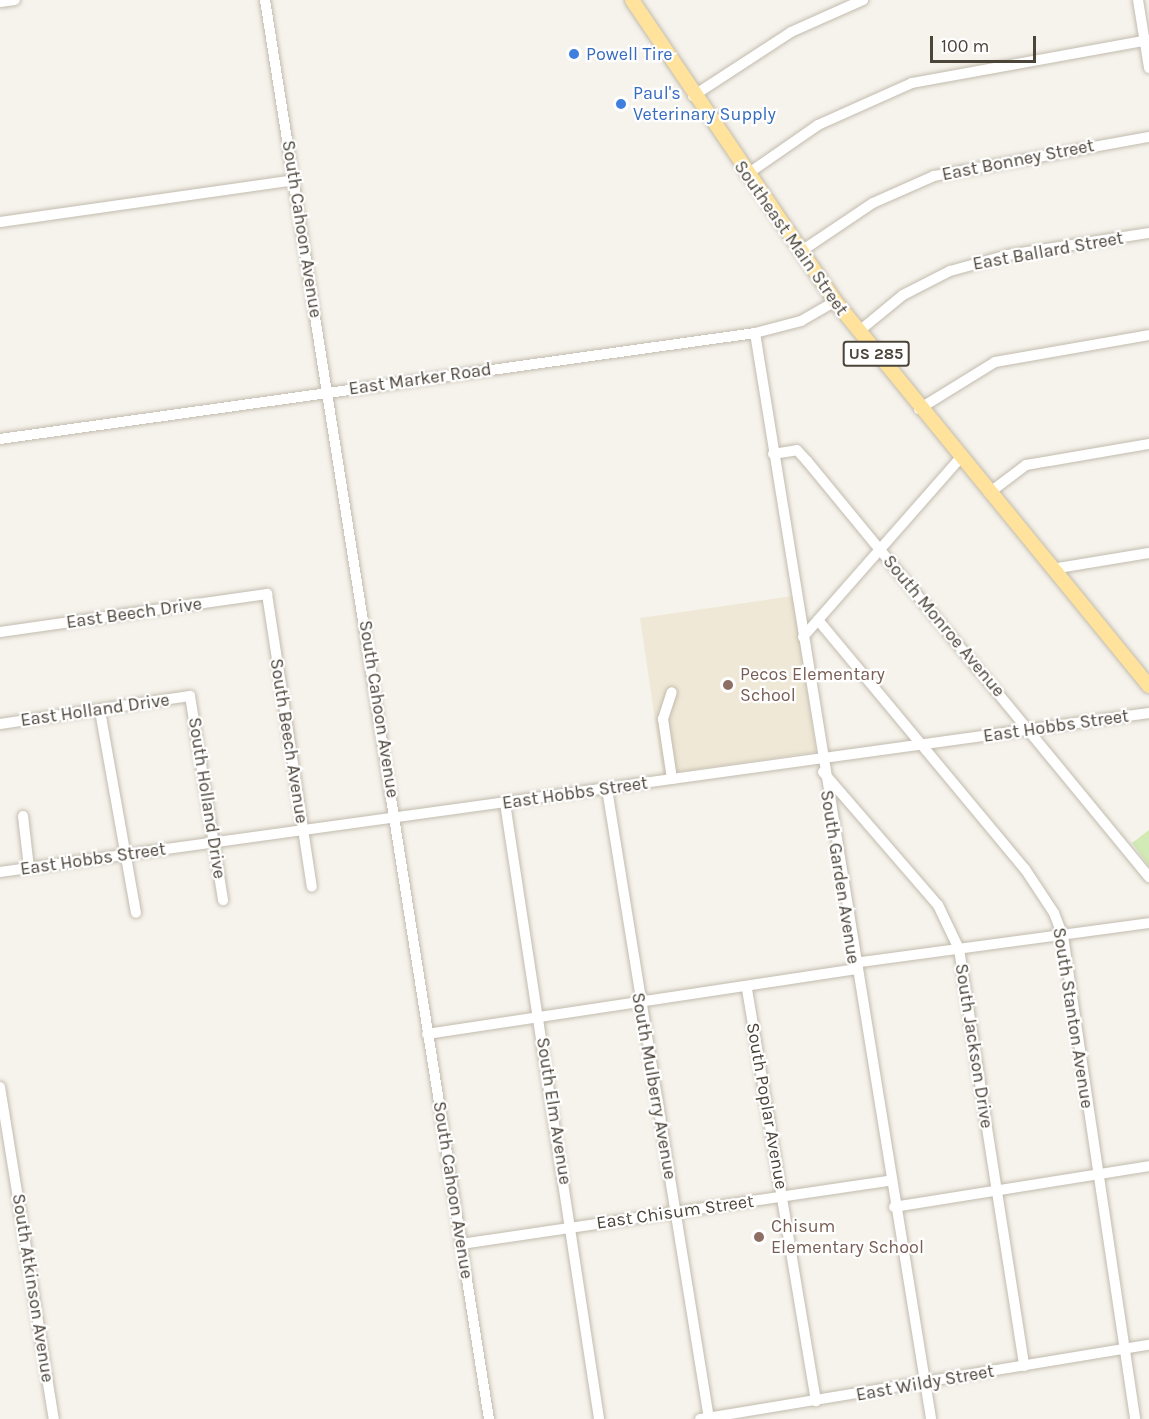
<!DOCTYPE html>
<style>
body{margin:0}
#map{position:relative;width:1149px;height:1419px;overflow:hidden;background:#f6f3ec;font-family:Karla,sans-serif}
div>[style]{position:absolute}
[style*='--x']{left:calc(var(--x)*1px);top:calc(var(--y)*1px);width:calc(var(--w)*1px);rotate:calc(var(--a)*1deg)}
.education>*{inset:0;background:#efe8d6}
.green>*{inset:0;background:#d2eab5}
.roads{filter:drop-shadow(0 0 2px #c2bbae) drop-shadow(0 0 2px #c2bbae)}
.minor>*{height:10px;margin:-5px;padding:0 5px;transform-origin:5px;border-radius:5px;background:#fff}
.major>*{height:14px;margin:-7px;padding:0 7px;transform-origin:7px;border-radius:7px;background:#ffe39c}
.dots>*{width:16px;height:16px;translate:-50% -50%;box-sizing:border-box;border:3px solid #fff;border-radius:50%}
span{translate:-50% -50%;white-space:nowrap;text-align:center;line-height:1.15;-webkit-text-stroke:4.5px #fff;paint-order:stroke}
.shield-label span{padding:2px 4px;background:#fff;border:2px solid;border-radius:4px;-webkit-text-stroke-width:0}
.shield-label{font-size:16px;color:#4b4439;font-weight:700}
.shop-label{font-size:18px;color:#366cbe}
.left{translate:0 -50%;text-align:left}
.street-label{font-size:18px;color:#4b4439}
.education-label{font-size:18px;color:#785e54}
.scale{position:absolute;left:930px;top:36px;width:106px;height:27px;box-sizing:border-box;border:3px solid #4b4439;border-top:0;padding-left:8px;font-size:18px;line-height:21px;white-space:nowrap;color:#4b4439;-webkit-text-stroke:4px #fff;paint-order:stroke}
</style>
<div id="map">
<div class="education">
<i style="clip-path:polygon(793px 596px,816px 752px,663px 774px,640px 618px)"></i>
</div>
<div class="green">
<i style="clip-path:polygon(1149px 830px,1149px 866px,1132px 843px)"></i>
</div>
<div class="roads">
<div class="minor">
<i style="--x:265;--y:0;--w:1437;--a:81.03"></i>
<i style="--x:1138;--y:0;--w:69;--a:80.8"></i>
<i style="--x:0;--y:2;--w:15;--a:-8"></i>
<i style="--x:693;--y:96;--w:117;--a:-33.1"></i>
<i style="--x:791;--y:32;--w:79;--a:-24"></i>
<i style="--x:746;--y:175;--w:88;--a:-34.8"></i>
<i style="--x:818;--y:125;--w:103;--a:-24.1"></i>
<i style="--x:912;--y:83;--w:241;--a:-10.3"></i>
<i style="--x:0;--y:222;--w:297;--a:-8.1"></i>
<i style="--x:800;--y:252;--w:88;--a:-33.9"></i>
<i style="--x:873;--y:203;--w:67;--a:-23.9"></i>
<i style="--x:934;--y:176;--w:219;--a:-10.3"></i>
<i style="--x:858;--y:332;--w:58;--a:-39.4"></i>
<i style="--x:903;--y:295;--w:53;--a:-27.1"></i>
<i style="--x:950;--y:271;--w:60;--a:-15.4"></i>
<i style="--x:1008;--y:255;--w:143;--a:-8.9"></i>
<i style="--x:755;--y:333;--w:1100;--a:80.79"></i>
<i style="--x:919;--y:409;--w:89;--a:-31.7"></i>
<i style="--x:995;--y:362;--w:156;--a:-9.9"></i>
<i style="--x:0;--y:439;--w:762;--a:-7.99"></i>
<i style="--x:755;--y:333;--w:48;--a:-14.6"></i>
<i style="--x:801;--y:321;--w:39;--a:-30"></i>
<i style="--x:773;--y:454;--w:24;--a:-9"></i>
<i style="--x:797;--y:450;--w:15;--a:48"></i>
<i style="--x:807;--y:461;--w:539;--a:50.58"></i>
<i style="--x:989;--y:493;--w:46;--a:-37.1"></i>
<i style="--x:1026;--y:465;--w:125;--a:-9.7"></i>
<i style="--x:1052;--y:569;--w:98;--a:-9.4"></i>
<i style="--x:818;--y:620;--w:324;--a:50.3"></i>
<i style="--x:1025;--y:869;--w:53;--a:56.6"></i>
<i style="--x:1054;--y:913;--w:25;--a:69"></i>
<i style="--x:1063;--y:936;--w:488;--a:81.5"></i>
<i style="--x:0;--y:632;--w:270;--a:-8.1"></i>
<i style="--x:267;--y:594;--w:296;--a:81.3"></i>
<i style="--x:803;--y:637;--w:238;--a:-48.7"></i>
<i style="--x:100;--y:711;--w:205;--a:79.9"></i>
<i style="--x:0;--y:724;--w:192;--a:-8.4"></i>
<i style="--x:190;--y:696;--w:207;--a:80.8"></i>
<i style="--x:823;--y:772;--w:176;--a:49.2"></i>
<i style="--x:938;--y:905;--w:49;--a:64.5"></i>
<i style="--x:959;--y:949;--w:422;--a:81.1"></i>
<i style="--x:672;--y:779;--w:61;--a:-98.5"></i>
<i style="--x:663;--y:719;--w:28;--a:-72"></i>
<i style="--x:607;--y:789;--w:638;--a:80.8"></i>
<i style="--x:505;--y:803;--w:623;--a:81.32"></i>
<i style="--x:23;--y:816;--w:52;--a:83.4"></i>
<i style="--x:0;--y:872;--w:1160;--a:-7.88"></i>
<i style="--x:854;--y:963;--w:298;--a:-7.7"></i>
<i style="--x:747;--y:989;--w:418;--a:80.5"></i>
<i style="--x:427;--y:1034;--w:433;--a:-8.6"></i>
<i style="--x:0;--y:1087;--w:336;--a:80.8"></i>
<i style="--x:894;--y:1207;--w:258;--a:-9.1"></i>
<i style="--x:461;--y:1244;--w:433;--a:-8.4"></i>
<i style="--x:700;--y:1419;--w:455;--a:-9.4"></i>
</div>
<div class="major">
<i style="--x:632;--y:0;--w:363;--a:56"></i>
<i style="--x:835;--y:301;--w:497;--a:50.8"></i>
</div>
</div>
<div class="dots">
<i style="left:574px;top:54px;background:#3f7fe0"></i>
<i style="left:621px;top:104px;background:#3f7fe0"></i>
<i style="left:728px;top:685px;background:#8d6e63"></i>
<i style="left:759px;top:1237px;background:#8d6e63"></i>
</div>
<div class="shield-label">
<span style="left:876px;top:354px">US 285</span>
</div>
<div class="shop-label">
<span class="left" style="left:586px;top:54px">Powell Tire</span>
<span class="left" style="left:633px;top:104px">Paul's<br>Veterinary Supply</span>
</div>
<div class="street-label">
<span style="left:1018px;top:160px;rotate:-11deg">East Bonney Street</span>
<span style="left:302px;top:229px;rotate:81deg">South Cahoon Avenue</span>
<span style="left:791px;top:238px;rotate:55deg">Southeast Main Street</span>
<span style="left:1048px;top:251px;rotate:-10deg">East Ballard Street</span>
<span style="left:420px;top:379px;rotate:-8deg">East Marker Road</span>
<span style="left:134px;top:613px;rotate:-8deg">East Beech Drive</span>
<span style="left:944px;top:626px;rotate:50deg">South Monroe Avenue</span>
<span style="left:379px;top:709px;rotate:81deg">South Cahoon Avenue</span>
<span style="left:95px;top:710px;rotate:-8deg">East Holland Drive</span>
<span style="left:1056px;top:726px;rotate:-8deg">East Hobbs Street</span>
<span style="left:289px;top:741px;rotate:81deg">South Beech Avenue</span>
<span style="left:575px;top:793px;rotate:-8deg">East Hobbs Street</span>
<span style="left:207px;top:798px;rotate:81deg">South Holland Drive</span>
<span style="left:93px;top:859px;rotate:-8deg">East Hobbs Street</span>
<span style="left:840px;top:877px;rotate:81deg">South Garden Avenue</span>
<span style="left:1073px;top:1018px;rotate:81deg">South Stanton Avenue</span>
<span style="left:974px;top:1046px;rotate:81deg">South Jackson Drive</span>
<span style="left:654px;top:1086px;rotate:80deg">South Mulberry Avenue</span>
<span style="left:767px;top:1106px;rotate:80deg">South Poplar Avenue</span>
<span style="left:554px;top:1111px;rotate:81deg">South Elm Avenue</span>
<span style="left:453px;top:1190px;rotate:81deg">South Cahoon Avenue</span>
<span style="left:675px;top:1212px;rotate:-8deg">East Chisum Street</span>
<span style="left:33px;top:1288px;rotate:81deg">South Atkinson Avenue</span>
<span style="left:925px;top:1383px;rotate:-10deg">East Wildy Street</span>
</div>
<div class="education-label">
<span class="left" style="left:740px;top:685px">Pecos Elementary<br>School</span>
<span class="left" style="left:771px;top:1237px">Chisum<br>Elementary School</span>
</div>
<div class="scale">100 m</div>
</div>
